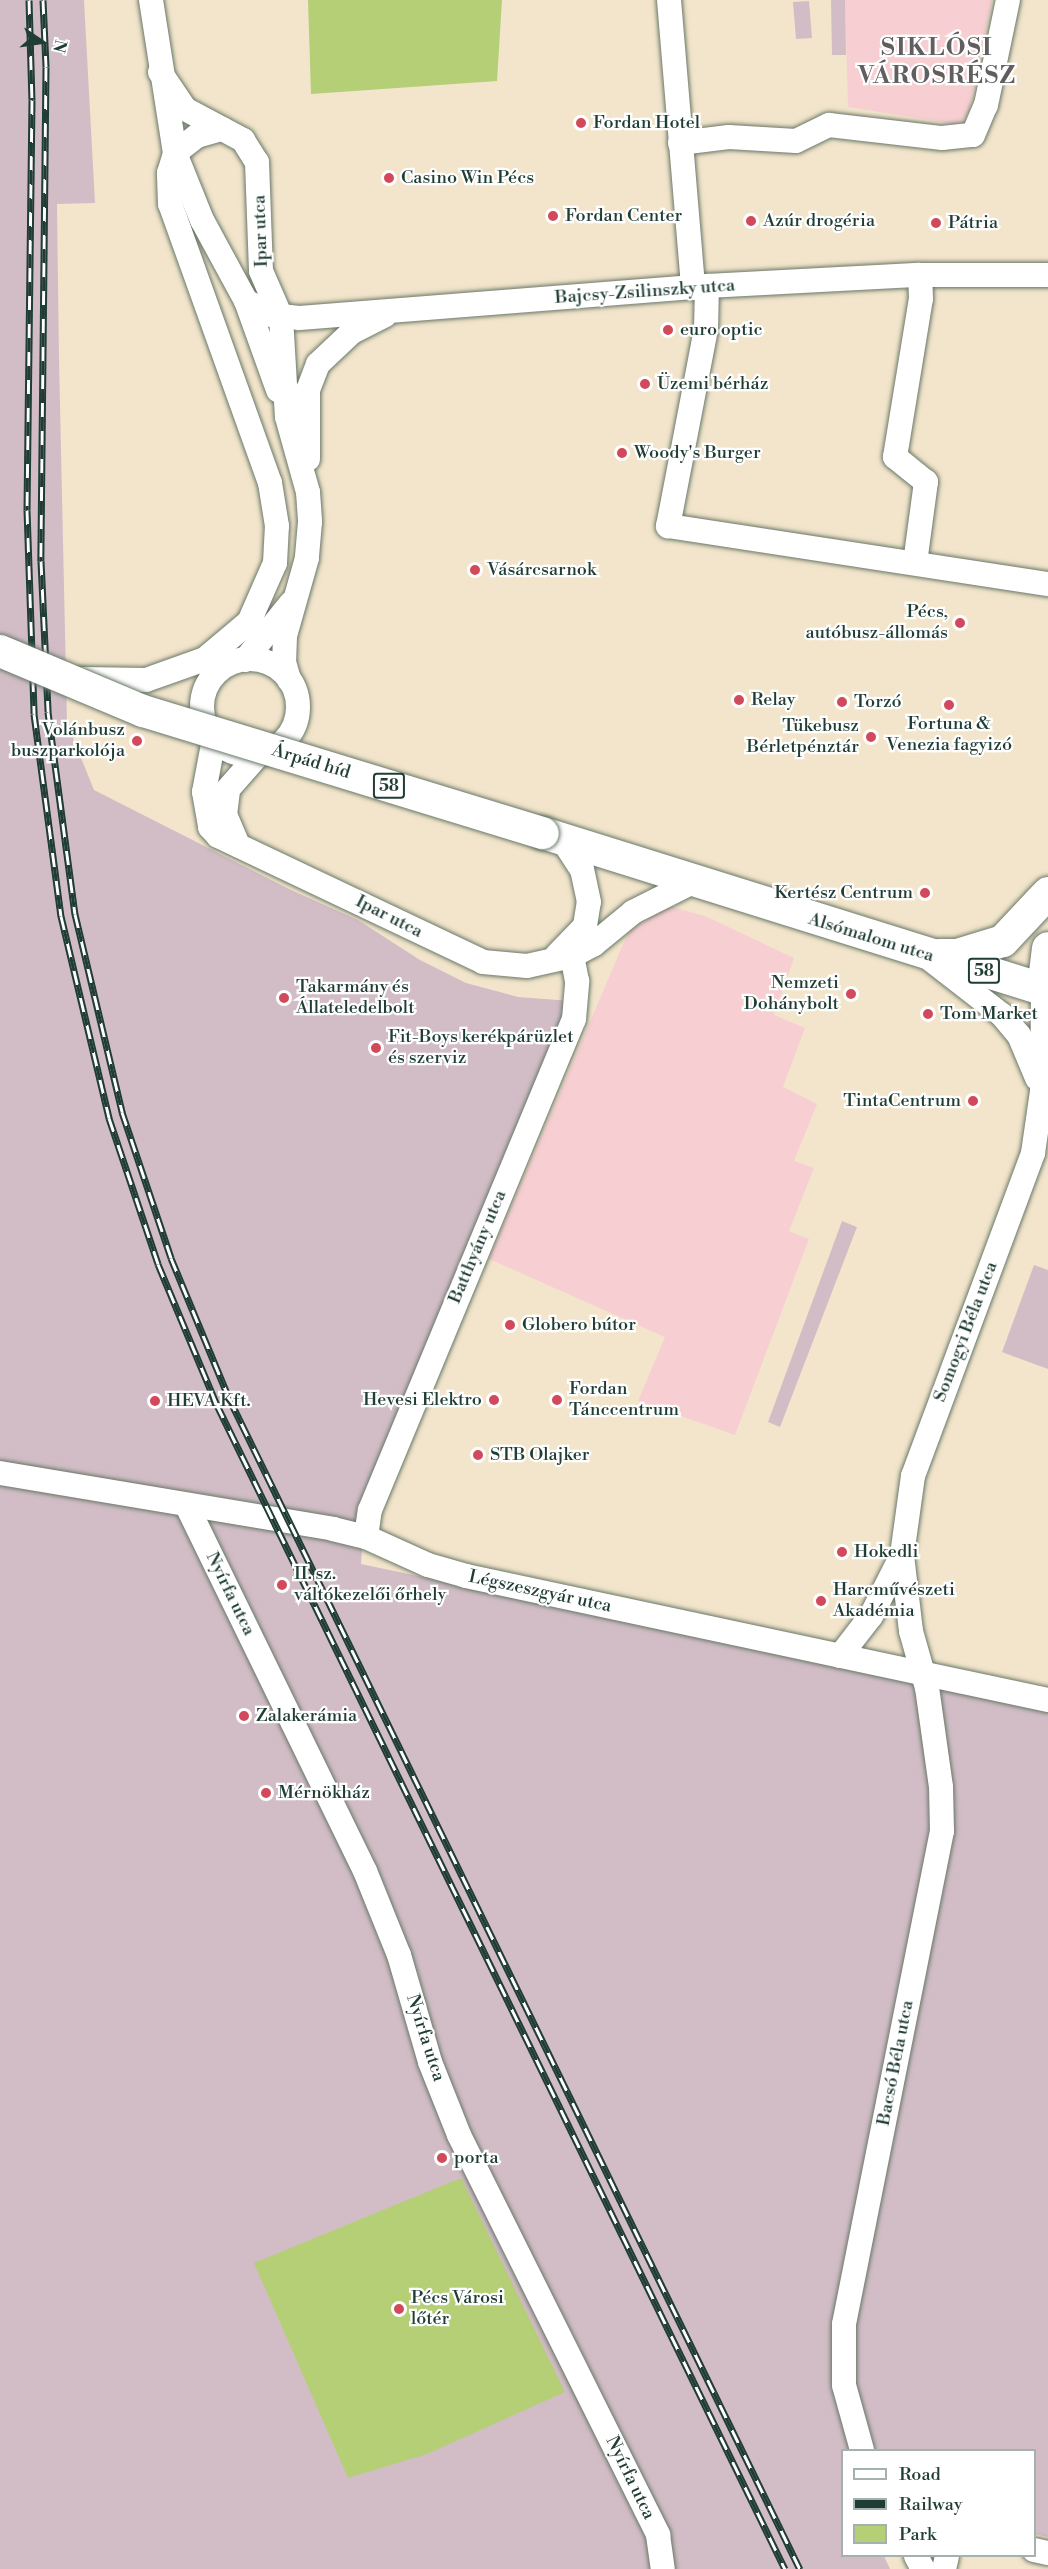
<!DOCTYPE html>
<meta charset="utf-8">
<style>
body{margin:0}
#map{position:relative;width:1048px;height:2569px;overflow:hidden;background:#f2e5cb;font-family:"Libre Bodoni",serif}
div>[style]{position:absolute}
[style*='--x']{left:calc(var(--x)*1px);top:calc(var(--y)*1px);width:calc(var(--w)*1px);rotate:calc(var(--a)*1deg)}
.built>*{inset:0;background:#f7cfd2}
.industrial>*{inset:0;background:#d2bdc6}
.green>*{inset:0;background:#b4cf75}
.roads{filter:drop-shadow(0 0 2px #697869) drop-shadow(0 0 2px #697869)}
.minor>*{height:24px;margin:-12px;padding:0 12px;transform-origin:12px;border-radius:12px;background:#fff}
.minor>.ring{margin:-12px;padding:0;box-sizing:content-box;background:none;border:24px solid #fff;border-radius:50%}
.major>*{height:32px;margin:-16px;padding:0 16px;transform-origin:16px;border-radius:16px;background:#fff}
.rail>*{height:7px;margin-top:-3.5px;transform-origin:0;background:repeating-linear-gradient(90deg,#fff 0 14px,#1f3d34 0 28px);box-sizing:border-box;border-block:2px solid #1f3d34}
.bridges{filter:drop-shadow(0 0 2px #697869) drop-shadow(0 0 2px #697869)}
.major-bridge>*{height:32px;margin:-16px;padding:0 16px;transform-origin:16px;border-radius:16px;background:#fff}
.dots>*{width:16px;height:16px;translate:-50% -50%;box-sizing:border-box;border:3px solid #fff;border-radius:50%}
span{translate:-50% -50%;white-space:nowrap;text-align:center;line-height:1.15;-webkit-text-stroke:4.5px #fff;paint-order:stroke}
.shield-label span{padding:2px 4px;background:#fff;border:2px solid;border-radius:4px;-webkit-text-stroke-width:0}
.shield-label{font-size:16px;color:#1f3d34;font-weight:700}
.poi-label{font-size:18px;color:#1f3d34}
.left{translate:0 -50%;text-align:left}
.right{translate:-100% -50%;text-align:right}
.street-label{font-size:18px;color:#1f3d34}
.district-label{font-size:24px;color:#605e5f;font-weight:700;letter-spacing:1.5px}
.legend{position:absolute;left:841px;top:2449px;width:195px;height:108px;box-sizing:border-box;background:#fff;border:2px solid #a5b1ae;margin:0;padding:8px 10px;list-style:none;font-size:18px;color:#1f3d34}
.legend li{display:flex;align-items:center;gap:12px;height:30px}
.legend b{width:30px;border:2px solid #a5b1ae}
.north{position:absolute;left:12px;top:12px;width:60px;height:60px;-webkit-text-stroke:4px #fff;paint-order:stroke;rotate:103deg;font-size:16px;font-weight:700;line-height:24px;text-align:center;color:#1f3d34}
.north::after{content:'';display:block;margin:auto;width:21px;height:27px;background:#1f3d34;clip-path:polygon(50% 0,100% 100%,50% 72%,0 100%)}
</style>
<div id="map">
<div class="built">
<i style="clip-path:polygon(845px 0,992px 0,969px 111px,962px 121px,954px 124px,848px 107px)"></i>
<i style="clip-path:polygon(669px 906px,705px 916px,794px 958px,774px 1015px,805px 1028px,783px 1087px,817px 1104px,794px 1161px,814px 1168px,789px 1231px,809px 1239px,735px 1435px,638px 1401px,665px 1337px,489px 1259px,624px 942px,631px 930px)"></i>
</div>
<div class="industrial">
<i style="clip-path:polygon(0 0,84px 0,95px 203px,57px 204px,59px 359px,67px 723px,94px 790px,291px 890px,358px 920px,420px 960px,466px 983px,518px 997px,571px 1001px,365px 1508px,361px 1564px,1048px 1709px,1048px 2537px,1035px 2534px,1034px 2450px,842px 2450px,842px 2556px,884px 2556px,890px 2569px,0 2569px)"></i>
<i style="clip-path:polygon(831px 0,845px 0,846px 55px,832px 55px)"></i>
<i style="clip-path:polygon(809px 1px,812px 38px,796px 39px,793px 2px)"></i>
<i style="clip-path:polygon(842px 1221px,857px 1227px,780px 1427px,768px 1422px)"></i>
<i style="clip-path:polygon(1034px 1265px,1048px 1270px,1048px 1369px,1002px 1352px)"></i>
</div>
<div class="green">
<i style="clip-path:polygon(308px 0,502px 0,497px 81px,311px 94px)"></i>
<i style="clip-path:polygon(461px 2178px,565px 2392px,427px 2454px,348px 2478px,254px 2263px)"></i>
</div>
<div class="roads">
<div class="minor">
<i style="--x:151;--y:0;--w:155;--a:81.1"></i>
<i style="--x:175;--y:153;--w:72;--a:68.1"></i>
<i style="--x:202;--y:220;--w:92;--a:61.5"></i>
<i style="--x:246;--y:301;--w:95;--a:70.2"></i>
<i style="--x:669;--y:0;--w:289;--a:85.2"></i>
<i style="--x:160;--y:72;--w:45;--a:56"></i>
<i style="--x:185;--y:109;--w:66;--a:28.1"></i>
<i style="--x:243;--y:140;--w:26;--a:58"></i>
<i style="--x:257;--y:162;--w:109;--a:87.9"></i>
<i style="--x:261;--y:271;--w:50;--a:66.5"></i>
<i style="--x:281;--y:317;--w:100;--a:86.6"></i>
<i style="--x:287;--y:417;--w:78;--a:74.4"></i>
<i style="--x:308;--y:492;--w:30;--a:86"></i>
<i style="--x:310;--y:522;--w:36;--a:95"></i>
<i style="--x:307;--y:558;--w:81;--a:105.8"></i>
<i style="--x:285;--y:636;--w:26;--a:92"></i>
<i style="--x:284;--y:662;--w:19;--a:74"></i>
<i style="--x:680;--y:143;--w:49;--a:-7"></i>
<i style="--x:729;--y:137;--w:67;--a:3.4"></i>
<i style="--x:796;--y:141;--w:37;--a:-26"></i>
<i style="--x:829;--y:125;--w:114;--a:6.6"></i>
<i style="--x:942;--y:138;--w:31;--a:-6"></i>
<i style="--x:973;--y:135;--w:33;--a:-67"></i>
<i style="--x:986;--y:105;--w:107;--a:-78.2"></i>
<i style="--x:707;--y:286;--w:43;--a:91.3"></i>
<i style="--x:706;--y:329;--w:201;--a:100.9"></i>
<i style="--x:668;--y:526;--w:384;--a:8.7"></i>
<i style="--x:246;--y:301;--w:30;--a:28"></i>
<i style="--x:272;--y:315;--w:27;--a:6"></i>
<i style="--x:299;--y:318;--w:409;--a:-4.5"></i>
<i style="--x:707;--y:286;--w:213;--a:-3"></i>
<i style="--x:920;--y:275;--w:128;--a:0"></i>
<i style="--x:308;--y:459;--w:69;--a:-90"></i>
<i style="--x:308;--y:390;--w:28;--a:-69"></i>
<i style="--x:318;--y:364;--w:47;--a:-43.3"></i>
<i style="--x:352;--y:332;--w:37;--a:-27"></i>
<i style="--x:915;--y:563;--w:82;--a:-82.3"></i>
<i style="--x:926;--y:482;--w:40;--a:-141"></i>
<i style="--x:895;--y:457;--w:160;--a:-80.7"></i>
<i style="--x:921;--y:299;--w:24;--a:-92"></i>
<i class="ring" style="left:202px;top:659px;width:72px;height:72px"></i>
<i style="--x:245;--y:660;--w:73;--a:-51.1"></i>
<i style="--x:83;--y:679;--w:63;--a:0.9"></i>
<i style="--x:146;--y:680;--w:63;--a:-19.6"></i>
<i style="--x:205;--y:659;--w:57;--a:-40.1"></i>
<i style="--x:249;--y:622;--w:64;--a:-66.2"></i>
<i style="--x:275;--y:563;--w:37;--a:-87"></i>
<i style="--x:277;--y:526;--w:44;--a:-99.2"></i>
<i style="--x:270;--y:483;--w:296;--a:-109.7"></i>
<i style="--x:170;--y:204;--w:31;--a:-92"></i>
<i style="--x:169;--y:173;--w:21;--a:-73"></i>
<i style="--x:175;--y:153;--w:28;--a:-38"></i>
<i style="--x:197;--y:136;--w:26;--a:-16"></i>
<i style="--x:214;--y:739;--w:54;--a:100.7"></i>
<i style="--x:204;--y:792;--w:36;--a:80"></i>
<i style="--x:210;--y:827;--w:12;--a:48"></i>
<i style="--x:218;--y:836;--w:293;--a:25.4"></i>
<i style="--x:483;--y:962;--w:44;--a:5.2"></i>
<i style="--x:527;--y:966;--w:46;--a:-12.5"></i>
<i style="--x:572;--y:956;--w:24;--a:-28"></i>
<i style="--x:593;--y:945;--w:52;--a:-39.5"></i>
<i style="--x:633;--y:912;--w:69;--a:-26.6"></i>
<i style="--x:238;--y:845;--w:33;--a:-113"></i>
<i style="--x:225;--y:815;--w:26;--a:-83"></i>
<i style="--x:228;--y:789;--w:45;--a:-48.6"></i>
<i style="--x:557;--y:955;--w:40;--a:-46"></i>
<i style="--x:585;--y:926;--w:24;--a:-81"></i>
<i style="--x:589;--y:902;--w:33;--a:-102"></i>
<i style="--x:582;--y:870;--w:37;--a:-123"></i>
<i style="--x:930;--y:959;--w:91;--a:37.9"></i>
<i style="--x:1002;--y:1015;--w:26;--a:50"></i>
<i style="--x:1019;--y:1035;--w:47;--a:67.3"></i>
<i style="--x:0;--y:1473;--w:338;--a:9.5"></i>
<i style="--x:333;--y:1529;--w:34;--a:14"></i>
<i style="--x:366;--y:1537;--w:68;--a:24.3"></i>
<i style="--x:428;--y:1565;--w:40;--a:16"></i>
<i style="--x:466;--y:1576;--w:595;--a:12.03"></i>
<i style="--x:187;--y:1506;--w:406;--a:64"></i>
<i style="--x:365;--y:1871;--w:91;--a:68"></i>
<i style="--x:399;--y:1955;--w:111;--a:73.8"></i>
<i style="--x:430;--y:2062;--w:79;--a:68.3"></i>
<i style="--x:459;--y:2135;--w:447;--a:63.5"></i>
<i style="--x:658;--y:2535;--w:34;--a:82"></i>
<i style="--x:366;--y:1537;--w:27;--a:-82"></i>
<i style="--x:370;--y:1510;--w:532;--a:-67.44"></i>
<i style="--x:574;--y:1019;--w:38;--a:-85"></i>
<i style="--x:577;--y:981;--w:25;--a:-101"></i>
<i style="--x:840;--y:1656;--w:51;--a:-52.2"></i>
<i style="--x:871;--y:1616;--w:68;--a:-63.1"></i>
<i style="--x:862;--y:2450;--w:67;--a:-105.5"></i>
<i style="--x:844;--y:2385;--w:61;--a:-90"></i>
<i style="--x:844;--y:2324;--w:503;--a:-78.76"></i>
<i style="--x:942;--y:1831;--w:44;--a:-91.3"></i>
<i style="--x:941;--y:1787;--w:100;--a:-98"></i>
<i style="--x:927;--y:1688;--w:59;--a:-105.7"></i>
<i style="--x:911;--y:1631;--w:77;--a:-96.8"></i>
<i style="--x:902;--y:1555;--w:80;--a:-82.1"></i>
<i style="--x:913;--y:1476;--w:345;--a:-69.6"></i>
<i style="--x:1033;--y:1153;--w:63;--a:-81.7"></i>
<i style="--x:1042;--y:1091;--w:102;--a:-89.4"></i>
<i style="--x:1034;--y:2550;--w:14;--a:12"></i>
<i style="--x:916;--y:2556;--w:15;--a:62"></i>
<i style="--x:944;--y:2569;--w:13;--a:-77"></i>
</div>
<div class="major">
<i style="--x:543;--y:833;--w:529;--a:17.37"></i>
<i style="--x:940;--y:955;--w:17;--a:0"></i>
<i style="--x:957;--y:955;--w:48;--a:-16.9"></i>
<i style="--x:1003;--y:941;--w:66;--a:-46.8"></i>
<i style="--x:1043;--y:989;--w:41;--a:-83"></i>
</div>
</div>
<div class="rail">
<i style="--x:29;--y:0;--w:100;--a:88.3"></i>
<i style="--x:32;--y:100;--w:410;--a:90.7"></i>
<i style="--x:27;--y:510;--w:204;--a:88"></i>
<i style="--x:34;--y:714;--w:204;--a:82.4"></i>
<i style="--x:61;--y:916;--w:208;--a:76.6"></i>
<i style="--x:109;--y:1118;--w:154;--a:71.4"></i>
<i style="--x:158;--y:1264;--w:153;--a:67.3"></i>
<i style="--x:217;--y:1405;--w:1295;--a:63.99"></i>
<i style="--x:43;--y:0;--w:67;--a:87.4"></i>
<i style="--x:46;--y:67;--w:494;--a:90.6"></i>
<i style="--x:41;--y:561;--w:151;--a:87.3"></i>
<i style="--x:48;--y:712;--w:204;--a:82.4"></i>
<i style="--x:75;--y:914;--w:204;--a:76.6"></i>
<i style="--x:122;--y:1112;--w:154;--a:71.4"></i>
<i style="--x:171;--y:1258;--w:152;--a:67.5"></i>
<i style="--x:229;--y:1398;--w:1303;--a:64.01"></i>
</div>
<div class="bridges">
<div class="major-bridge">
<i style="--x:0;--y:651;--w:155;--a:22.8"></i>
<i style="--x:143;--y:711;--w:418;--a:17"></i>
</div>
</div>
<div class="dots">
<i style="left:581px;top:123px;background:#d1495b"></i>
<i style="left:389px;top:178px;background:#d1495b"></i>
<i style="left:553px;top:216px;background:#d1495b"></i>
<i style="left:751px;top:221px;background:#d1495b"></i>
<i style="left:936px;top:223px;background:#d1495b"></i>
<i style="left:668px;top:330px;background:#d1495b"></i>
<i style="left:645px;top:384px;background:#d1495b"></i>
<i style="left:622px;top:453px;background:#d1495b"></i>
<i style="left:475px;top:570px;background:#d1495b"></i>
<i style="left:960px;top:623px;background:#d1495b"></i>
<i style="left:739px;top:700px;background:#d1495b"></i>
<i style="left:842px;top:702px;background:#d1495b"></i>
<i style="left:949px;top:705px;background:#d1495b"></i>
<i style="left:871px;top:737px;background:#d1495b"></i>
<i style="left:137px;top:741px;background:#d1495b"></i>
<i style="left:925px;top:893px;background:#d1495b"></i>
<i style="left:851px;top:994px;background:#d1495b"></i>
<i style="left:284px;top:998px;background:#d1495b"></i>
<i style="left:928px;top:1014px;background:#d1495b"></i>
<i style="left:376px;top:1048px;background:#d1495b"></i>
<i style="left:973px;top:1101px;background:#d1495b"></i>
<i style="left:510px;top:1325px;background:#d1495b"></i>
<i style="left:494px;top:1400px;background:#d1495b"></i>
<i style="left:557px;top:1400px;background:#d1495b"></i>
<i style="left:155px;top:1401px;background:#d1495b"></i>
<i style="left:478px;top:1455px;background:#d1495b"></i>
<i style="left:842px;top:1552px;background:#d1495b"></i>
<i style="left:282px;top:1585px;background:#d1495b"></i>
<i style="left:821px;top:1601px;background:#d1495b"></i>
<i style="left:244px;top:1716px;background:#d1495b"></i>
<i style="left:266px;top:1793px;background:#d1495b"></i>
<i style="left:442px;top:2158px;background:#d1495b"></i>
<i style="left:399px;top:2309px;background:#d1495b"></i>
</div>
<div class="shield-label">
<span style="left:389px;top:786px">58</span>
<span style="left:984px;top:971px">58</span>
</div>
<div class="poi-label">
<span class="left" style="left:593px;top:123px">Fordan Hotel</span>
<span class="left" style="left:401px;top:178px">Casino Win Pécs</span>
<span class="left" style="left:565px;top:216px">Fordan Center</span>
<span class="left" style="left:763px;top:221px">Azúr drogéria</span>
<span class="left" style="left:948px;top:223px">Pátria</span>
<span class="left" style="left:680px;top:330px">euro optic</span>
<span class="left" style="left:657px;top:384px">Üzemi bérház</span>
<span class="left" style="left:634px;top:453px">Woody's Burger</span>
<span class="left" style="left:487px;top:570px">Vásárcsarnok</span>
<span class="right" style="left:948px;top:623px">Pécs,<br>autóbusz-állomás</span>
<span class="left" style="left:751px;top:700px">Relay</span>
<span class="left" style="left:854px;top:702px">Torzó</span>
<span style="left:949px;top:735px">Fortuna &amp;<br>Venezia fagyizó</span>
<span class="right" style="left:859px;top:737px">Tükebusz<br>Bérletpénztár</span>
<span class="right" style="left:125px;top:741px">Volánbusz<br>buszparkolója</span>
<span class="right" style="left:913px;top:893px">Kertész Centrum</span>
<span class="right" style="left:839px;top:994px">Nemzeti<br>Dohánybolt</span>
<span class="left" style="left:296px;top:998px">Takarmány és<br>Állateledelbolt</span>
<span class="left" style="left:940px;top:1014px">Tom Market</span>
<span class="left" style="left:388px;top:1048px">Fit-Boys kerékpárüzlet<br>és szerviz</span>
<span class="right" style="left:961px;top:1101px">TintaCentrum</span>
<span class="left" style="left:522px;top:1325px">Globero bútor</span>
<span class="left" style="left:569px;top:1400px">Fordan<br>Tánccentrum</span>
<span class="right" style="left:482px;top:1400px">Hevesi Elektro</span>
<span class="left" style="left:167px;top:1401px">HEVA Kft.</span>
<span class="left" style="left:490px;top:1455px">STB Olajker</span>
<span class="left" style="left:854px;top:1552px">Hokedli</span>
<span class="left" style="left:294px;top:1585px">II. sz.<br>váltókezelői őrhely</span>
<span class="left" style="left:833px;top:1601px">Harcművészeti<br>Akadémia</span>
<span class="left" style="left:256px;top:1716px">Zalakerámia</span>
<span class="left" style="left:278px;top:1793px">Mérnökház</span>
<span class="left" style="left:454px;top:2158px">porta</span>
<span class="left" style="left:411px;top:2309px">Pécs Városi<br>lőtér</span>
</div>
<div class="street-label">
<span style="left:261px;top:231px;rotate:-92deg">Ipar utca</span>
<span style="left:645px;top:292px;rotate:-4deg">Bajcsy-Zsilinszky utca</span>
<span style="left:311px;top:762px;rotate:17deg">Árpád híd</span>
<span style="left:389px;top:917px;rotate:27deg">Ipar utca</span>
<span style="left:871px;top:938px;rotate:17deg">Alsómalom utca</span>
<span style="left:478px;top:1247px;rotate:-67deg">Batthyány utca</span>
<span style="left:966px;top:1332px;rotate:-69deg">Somogyi Béla utca</span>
<span style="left:540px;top:1592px;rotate:12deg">Légszeszgyár utca</span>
<span style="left:230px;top:1594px;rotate:64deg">Nyírfa utca</span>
<span style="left:425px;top:2038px;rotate:72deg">Nyírfa utca</span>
<span style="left:896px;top:2063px;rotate:-79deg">Bacsó Béla utca</span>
<span style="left:630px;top:2478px;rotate:64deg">Nyírfa utca</span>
</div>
<div class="district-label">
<span style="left:937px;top:63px">SIKLÓSI<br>VÁROSRÉSZ</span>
</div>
<ul class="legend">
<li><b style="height:8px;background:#fff"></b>Road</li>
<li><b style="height:8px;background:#1f3d34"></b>Railway</li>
<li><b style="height:16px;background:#b4cf75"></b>Park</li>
</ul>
<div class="north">N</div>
</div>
